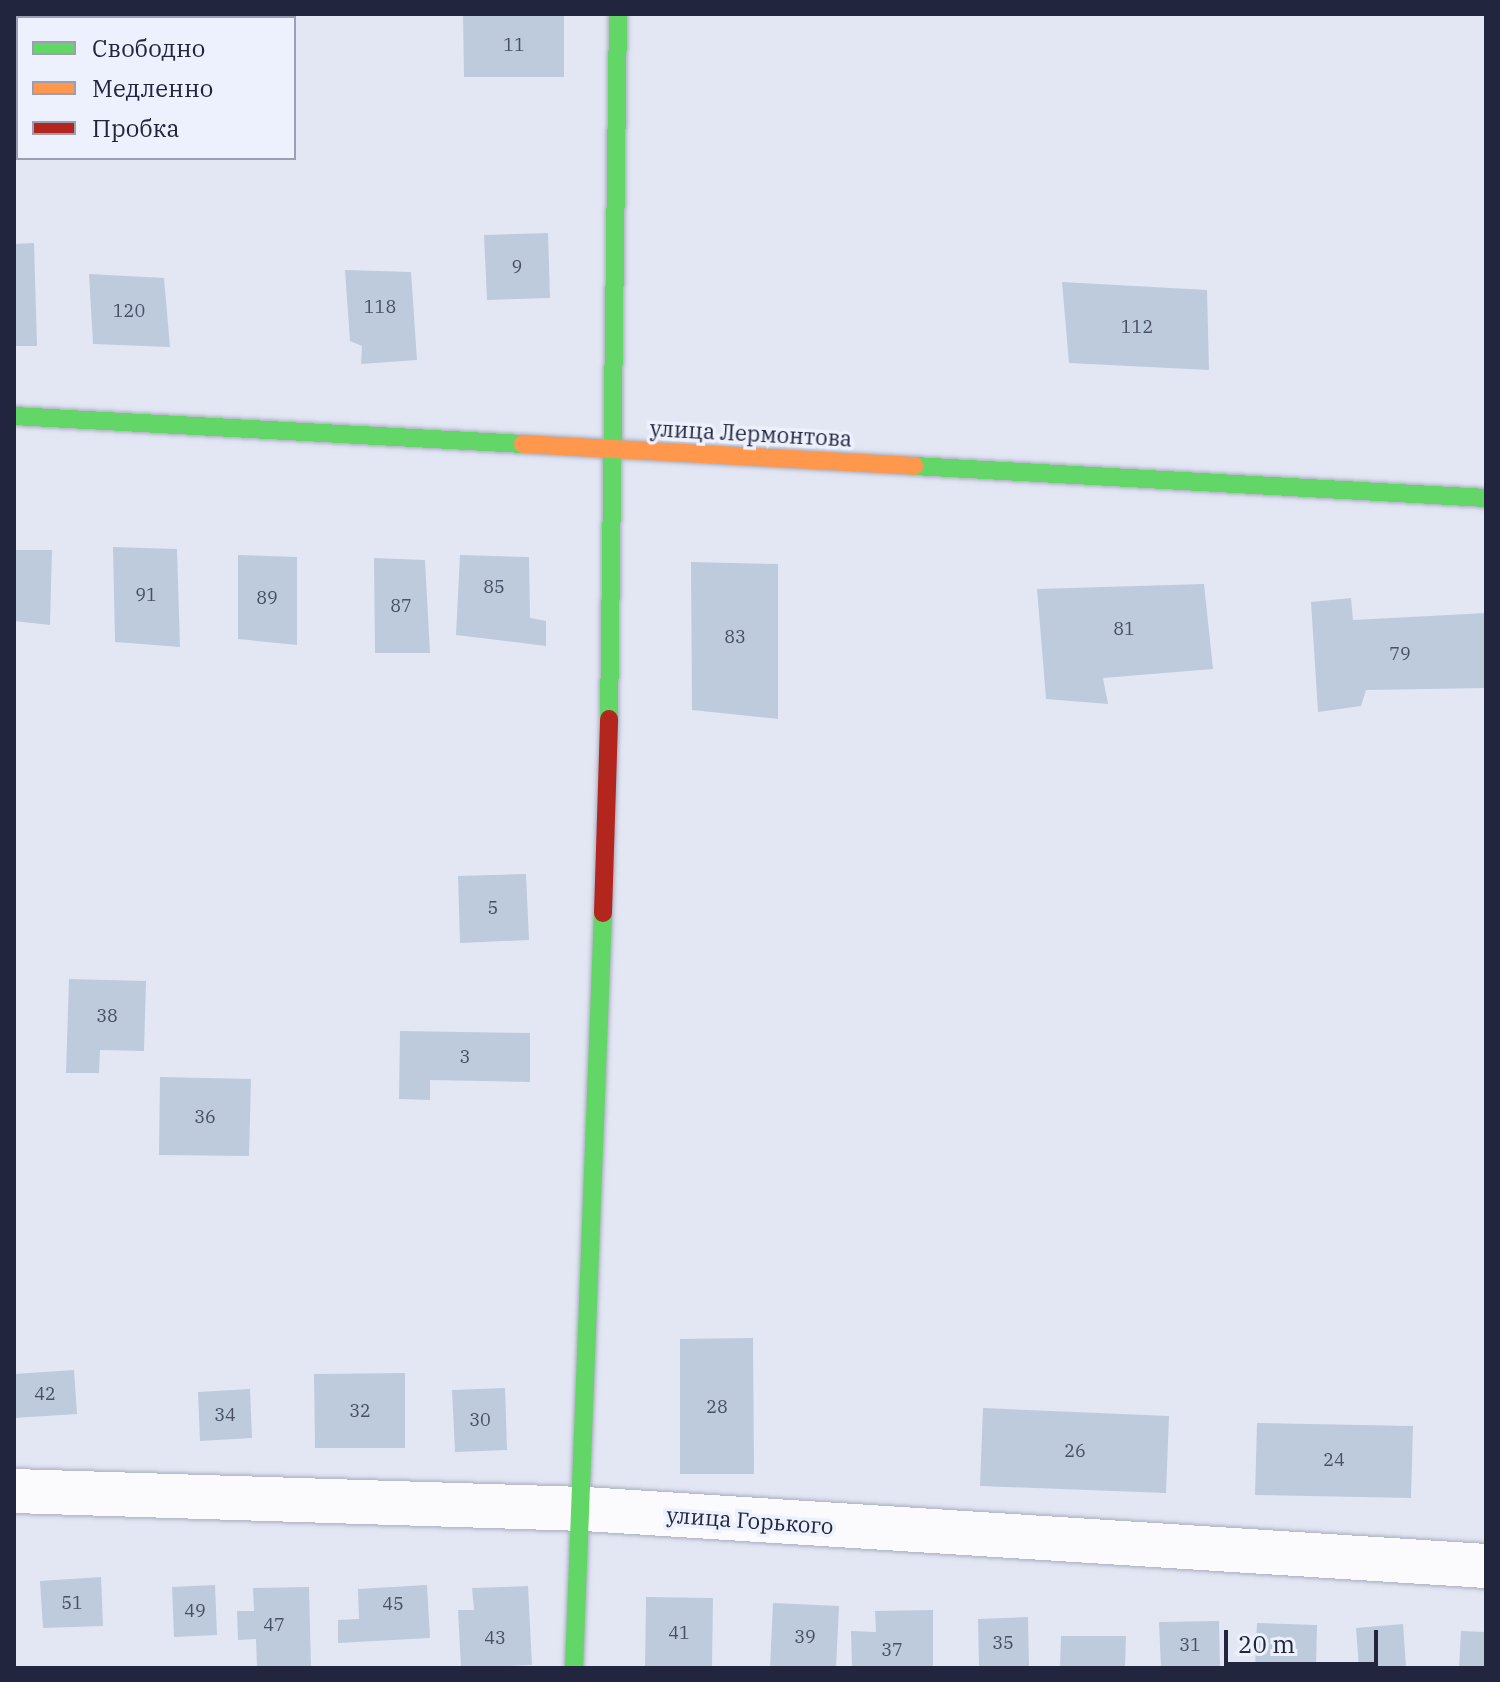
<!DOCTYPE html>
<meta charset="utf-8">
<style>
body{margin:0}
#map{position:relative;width:1500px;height:1682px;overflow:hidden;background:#e3e7f4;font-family:"IBM Plex Serif",serif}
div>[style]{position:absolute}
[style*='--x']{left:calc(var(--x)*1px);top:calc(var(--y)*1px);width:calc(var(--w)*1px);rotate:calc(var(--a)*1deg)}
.building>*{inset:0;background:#becbdd}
.roads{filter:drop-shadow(0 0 2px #a8adbe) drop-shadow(0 0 2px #a8adbe)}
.street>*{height:44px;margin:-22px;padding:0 22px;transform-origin:22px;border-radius:22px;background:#fbfbfd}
.fast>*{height:18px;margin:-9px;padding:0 9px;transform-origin:9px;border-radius:9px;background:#63d668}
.slow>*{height:18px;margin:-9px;padding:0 9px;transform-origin:9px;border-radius:9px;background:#ff974d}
.jam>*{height:18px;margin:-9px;padding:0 9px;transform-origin:9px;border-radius:9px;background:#b3261e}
span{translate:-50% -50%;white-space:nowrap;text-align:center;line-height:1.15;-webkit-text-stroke:7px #edf0fd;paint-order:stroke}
.number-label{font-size:18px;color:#484f66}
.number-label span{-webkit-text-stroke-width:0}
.street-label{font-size:22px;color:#21263e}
.frame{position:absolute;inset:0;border:16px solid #21263e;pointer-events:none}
.legend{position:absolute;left:16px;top:16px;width:280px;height:144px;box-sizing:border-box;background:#edf0fd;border:2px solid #9b9fb1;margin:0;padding:10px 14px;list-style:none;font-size:24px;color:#21263e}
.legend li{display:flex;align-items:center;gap:16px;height:40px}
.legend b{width:40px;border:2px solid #9b9fb1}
.scale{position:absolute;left:1224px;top:1630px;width:154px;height:36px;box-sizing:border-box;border:4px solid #21263e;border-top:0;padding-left:10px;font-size:24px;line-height:28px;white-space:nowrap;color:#21263e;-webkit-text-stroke:6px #edf0fd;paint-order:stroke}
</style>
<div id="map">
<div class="building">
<i style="clip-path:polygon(463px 14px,564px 14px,564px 77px,464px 77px)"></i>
<i style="clip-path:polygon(548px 233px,550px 298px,487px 300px,484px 235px)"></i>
<i style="clip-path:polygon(34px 243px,37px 346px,14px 346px,14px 244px)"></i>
<i style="clip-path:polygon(345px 270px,411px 272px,417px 360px,361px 364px,362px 346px,350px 341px)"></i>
<i style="clip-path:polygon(89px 274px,164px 278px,170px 347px,93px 344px)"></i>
<i style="clip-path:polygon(1062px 282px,1207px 290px,1209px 370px,1069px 363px)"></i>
<i style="clip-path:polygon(113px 547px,177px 549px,180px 647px,115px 642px)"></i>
<i style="clip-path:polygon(14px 550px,52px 550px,50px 625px,14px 621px)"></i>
<i style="clip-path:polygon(238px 555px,297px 557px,297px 645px,238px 639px)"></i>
<i style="clip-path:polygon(460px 555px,529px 557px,530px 618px,546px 621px,546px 646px,456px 635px)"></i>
<i style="clip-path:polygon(374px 558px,425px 560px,430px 653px,375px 653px)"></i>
<i style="clip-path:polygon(691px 562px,778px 564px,778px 719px,692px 710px)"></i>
<i style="clip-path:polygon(1204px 584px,1213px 669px,1103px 678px,1108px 704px,1046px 699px,1037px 589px)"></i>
<i style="clip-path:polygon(1351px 598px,1353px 620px,1486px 613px,1486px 688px,1366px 690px,1361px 706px,1318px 712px,1311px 602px)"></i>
<i style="clip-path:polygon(526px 874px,529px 940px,460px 943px,458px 876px)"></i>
<i style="clip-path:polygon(69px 979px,146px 981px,144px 1051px,100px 1050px,99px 1073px,66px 1073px)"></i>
<i style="clip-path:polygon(400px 1031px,530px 1033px,530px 1082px,430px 1080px,430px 1100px,399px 1099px)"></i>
<i style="clip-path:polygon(160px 1077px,251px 1079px,249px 1156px,159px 1155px)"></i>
<i style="clip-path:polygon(753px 1338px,754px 1474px,680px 1474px,680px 1339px)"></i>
<i style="clip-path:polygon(74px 1370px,77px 1414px,14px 1418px,14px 1374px)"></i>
<i style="clip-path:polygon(405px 1373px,405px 1448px,315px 1448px,314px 1374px)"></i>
<i style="clip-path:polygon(505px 1388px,507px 1450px,455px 1452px,452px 1390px)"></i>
<i style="clip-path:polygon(250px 1389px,252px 1438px,200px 1441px,198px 1392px)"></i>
<i style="clip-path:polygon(983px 1408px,1169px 1416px,1166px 1493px,980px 1486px)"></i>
<i style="clip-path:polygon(1257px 1423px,1413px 1426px,1411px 1498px,1255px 1495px)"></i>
<i style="clip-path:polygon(101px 1577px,103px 1626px,43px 1628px,40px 1581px)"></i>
<i style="clip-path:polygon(215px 1585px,217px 1635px,174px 1637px,172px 1587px)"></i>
<i style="clip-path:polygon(427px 1585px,430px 1638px,338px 1643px,338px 1620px,359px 1619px,358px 1589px)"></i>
<i style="clip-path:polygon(528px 1586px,532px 1665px,461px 1668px,458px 1610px,474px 1610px,472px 1588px)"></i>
<i style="clip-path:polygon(309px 1587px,311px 1667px,257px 1668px,256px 1639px,238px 1640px,237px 1611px,254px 1611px,253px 1588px)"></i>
<i style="clip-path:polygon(646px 1597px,713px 1598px,712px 1668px,645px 1668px)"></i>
<i style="clip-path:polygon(773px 1603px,839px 1606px,836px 1668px,770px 1668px)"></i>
<i style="clip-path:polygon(933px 1610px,933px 1668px,852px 1668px,851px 1631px,876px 1632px,875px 1611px)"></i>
<i style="clip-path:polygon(1028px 1617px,1029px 1668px,979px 1668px,978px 1619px)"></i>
<i style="clip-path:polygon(1219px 1621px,1220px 1668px,1161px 1668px,1159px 1622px)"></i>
<i style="clip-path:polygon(1257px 1623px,1317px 1625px,1316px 1668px,1255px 1668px)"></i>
<i style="clip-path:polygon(1403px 1624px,1406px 1668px,1359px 1668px,1356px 1628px)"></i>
<i style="clip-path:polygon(1461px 1631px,1486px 1632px,1486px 1668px,1459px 1668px)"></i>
<i style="clip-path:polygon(1061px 1636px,1126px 1636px,1125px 1668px,1060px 1668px)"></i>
</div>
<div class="roads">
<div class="street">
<i style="--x:14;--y:1491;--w:571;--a:1.81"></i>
<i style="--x:585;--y:1509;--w:903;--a:3.62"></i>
</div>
<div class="fast">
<i style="--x:14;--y:416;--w:510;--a:3.15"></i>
<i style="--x:914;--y:466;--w:573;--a:3.2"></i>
<i style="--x:609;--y:719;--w:705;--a:-89.27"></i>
<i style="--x:574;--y:1668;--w:756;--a:-87.8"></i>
</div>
<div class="slow">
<i style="--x:523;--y:444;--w:392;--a:3.2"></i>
</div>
<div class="jam">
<i style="--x:603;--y:913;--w:194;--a:-88.2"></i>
</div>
</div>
<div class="number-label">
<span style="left:514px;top:45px">11</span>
<span style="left:517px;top:267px">9</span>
<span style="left:380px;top:307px">118</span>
<span style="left:129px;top:311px">120</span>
<span style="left:1137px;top:327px">112</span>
<span style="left:494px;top:587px">85</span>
<span style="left:146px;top:595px">91</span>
<span style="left:267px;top:598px">89</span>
<span style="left:401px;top:606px">87</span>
<span style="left:1124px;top:629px">81</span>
<span style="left:735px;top:637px">83</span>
<span style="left:1400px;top:654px">79</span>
<span style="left:493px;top:908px">5</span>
<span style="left:107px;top:1016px">38</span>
<span style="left:465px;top:1057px">3</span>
<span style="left:205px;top:1117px">36</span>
<span style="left:45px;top:1394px">42</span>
<span style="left:717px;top:1407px">28</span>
<span style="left:360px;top:1411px">32</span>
<span style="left:225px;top:1415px">34</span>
<span style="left:480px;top:1420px">30</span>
<span style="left:1075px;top:1451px">26</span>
<span style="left:1334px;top:1460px">24</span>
<span style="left:72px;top:1603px">51</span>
<span style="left:393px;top:1604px">45</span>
<span style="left:195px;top:1611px">49</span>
<span style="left:274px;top:1625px">47</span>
<span style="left:679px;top:1633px">41</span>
<span style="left:805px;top:1637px">39</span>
<span style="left:495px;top:1638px">43</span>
<span style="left:1003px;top:1643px">35</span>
<span style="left:1190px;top:1645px">31</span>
<span style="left:892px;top:1650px">37</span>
</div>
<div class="street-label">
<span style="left:751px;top:433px;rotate:3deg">улица Лермонтова</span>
<span style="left:750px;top:1520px;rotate:4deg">улица Горького</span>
</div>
<div class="frame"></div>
<ul class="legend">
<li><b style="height:10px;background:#63d668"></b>Свободно</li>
<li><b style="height:10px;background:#ff974d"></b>Медленно</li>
<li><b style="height:10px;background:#b3261e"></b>Пробка</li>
</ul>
<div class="scale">20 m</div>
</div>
